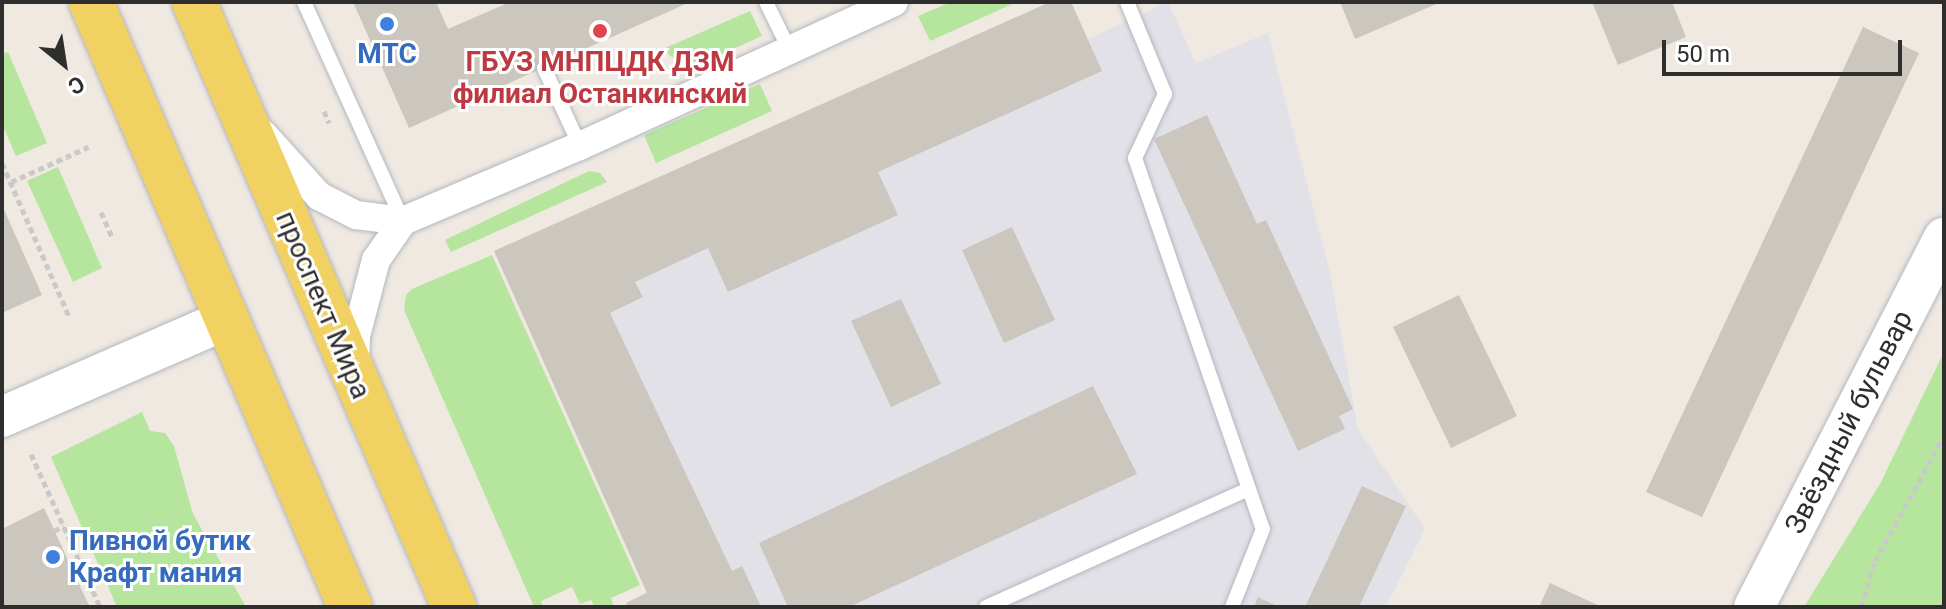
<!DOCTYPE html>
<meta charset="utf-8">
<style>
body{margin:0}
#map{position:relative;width:1946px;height:609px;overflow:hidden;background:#efe9e1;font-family:Roboto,sans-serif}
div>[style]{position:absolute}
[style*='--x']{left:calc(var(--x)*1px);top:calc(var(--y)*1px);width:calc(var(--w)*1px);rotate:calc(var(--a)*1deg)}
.industrial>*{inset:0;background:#e3e1e8}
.green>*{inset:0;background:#b6e59e}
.building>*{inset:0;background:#cbc7bf}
.path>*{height:5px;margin-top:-2.5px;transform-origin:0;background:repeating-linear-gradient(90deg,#c9c9c9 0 6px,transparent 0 10px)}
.roads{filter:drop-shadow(0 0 2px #b4b7c1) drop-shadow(0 0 2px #b4b7c1)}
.lane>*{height:14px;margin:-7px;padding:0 7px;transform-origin:7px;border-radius:7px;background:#fff}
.street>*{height:28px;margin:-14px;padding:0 14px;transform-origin:14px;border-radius:14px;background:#fff}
.secondary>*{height:40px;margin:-20px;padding:0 20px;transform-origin:20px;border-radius:20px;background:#fff}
.primary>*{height:44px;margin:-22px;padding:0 22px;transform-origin:22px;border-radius:22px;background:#f2d163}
.dots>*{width:22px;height:22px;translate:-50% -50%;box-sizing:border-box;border:4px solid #fff;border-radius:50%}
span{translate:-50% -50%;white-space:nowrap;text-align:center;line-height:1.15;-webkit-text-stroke:6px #fff;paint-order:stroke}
.shop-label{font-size:28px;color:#366cbe;font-weight:700}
.left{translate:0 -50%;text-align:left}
.health-label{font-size:28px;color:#be3a42;font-weight:700}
.street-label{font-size:28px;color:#2e2e2e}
.frame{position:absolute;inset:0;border:4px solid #2e2e2e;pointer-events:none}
.north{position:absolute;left:24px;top:24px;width:80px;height:80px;-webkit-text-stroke:6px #fff;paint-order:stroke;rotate:150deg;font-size:22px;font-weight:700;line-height:32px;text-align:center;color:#2e2e2e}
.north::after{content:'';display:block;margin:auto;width:28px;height:36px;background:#2e2e2e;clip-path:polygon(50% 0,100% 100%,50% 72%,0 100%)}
.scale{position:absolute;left:1662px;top:40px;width:240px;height:36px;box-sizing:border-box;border:4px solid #2e2e2e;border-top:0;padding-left:10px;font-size:24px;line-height:28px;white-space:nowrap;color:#2e2e2e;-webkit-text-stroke:6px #fff;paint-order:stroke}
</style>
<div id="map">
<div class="industrial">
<i style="clip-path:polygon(1050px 2px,1071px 2px,1088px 39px,1168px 2px,1196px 63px,1268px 33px,1330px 273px,1358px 429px,1425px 529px,1386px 607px,628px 607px,626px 603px,647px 592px,494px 251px)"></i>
</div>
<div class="green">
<i style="clip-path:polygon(951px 2px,1017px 2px,930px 41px,918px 16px)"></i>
<i style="clip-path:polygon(750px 11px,762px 36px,686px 70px,663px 49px)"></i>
<i style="clip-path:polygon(8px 52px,47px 143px,16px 156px,2px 124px,2px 54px)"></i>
<i style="clip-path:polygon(760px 84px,772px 111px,656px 163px,644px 135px)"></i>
<i style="clip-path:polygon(58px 167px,102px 268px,73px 282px,27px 181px)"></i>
<i style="clip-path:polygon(589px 171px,600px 173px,607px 182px,451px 252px,445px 240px)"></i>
<i style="clip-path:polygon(492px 255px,640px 585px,611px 598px,614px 607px,595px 607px,591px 600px,580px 604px,572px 587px,541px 601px,543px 607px,534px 607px,404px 310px,406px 295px,412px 289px)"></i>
<i style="clip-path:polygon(1944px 352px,1944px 607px,1804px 607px,1880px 484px)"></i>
<i style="clip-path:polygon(142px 412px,150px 431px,165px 433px,174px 446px,193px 514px,246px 607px,117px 607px,51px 457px)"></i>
</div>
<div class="building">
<i style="clip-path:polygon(353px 2px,436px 2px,448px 29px,510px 2px,690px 2px,409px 128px)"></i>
<i style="clip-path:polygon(1050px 2px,1071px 2px,1102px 71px,878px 172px,898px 215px,728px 292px,708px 248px,635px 282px,643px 297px,610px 313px,732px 571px,742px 566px,761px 607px,628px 607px,626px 603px,647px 593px,494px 251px)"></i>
<i style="clip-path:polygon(1340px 2px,1441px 2px,1355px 39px)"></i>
<i style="clip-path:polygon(1592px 2px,1672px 2px,1686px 37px,1618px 65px)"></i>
<i style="clip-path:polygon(1863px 27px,1919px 53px,1702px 517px,1646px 492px)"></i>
<i style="clip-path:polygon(1207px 115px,1257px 224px,1266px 220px,1353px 409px,1339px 416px,1345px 429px,1298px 451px,1154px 139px)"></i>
<i style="clip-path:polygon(2px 205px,42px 295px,2px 313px)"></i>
<i style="clip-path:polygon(1012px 227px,1055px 320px,1004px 343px,962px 250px)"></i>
<i style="clip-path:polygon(1459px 295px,1517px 416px,1451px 448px,1393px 327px)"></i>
<i style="clip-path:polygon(901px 299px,941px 384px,891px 407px,851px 321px)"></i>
<i style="clip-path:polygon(1093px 386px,1137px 474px,849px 607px,788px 607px,759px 543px)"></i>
<i style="clip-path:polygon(1362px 486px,1406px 506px,1359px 607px,1305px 607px)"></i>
<i style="clip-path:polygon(44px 508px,86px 599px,90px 607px,2px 607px,2px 524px,4px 528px)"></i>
<i style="clip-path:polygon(1550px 583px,1602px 607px,1539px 607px)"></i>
<i style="clip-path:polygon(1258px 597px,1279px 607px,1254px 607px)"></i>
</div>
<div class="path">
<i style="--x:324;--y:111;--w:13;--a:67"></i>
<i style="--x:2;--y:163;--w:167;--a:66.4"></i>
<i style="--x:11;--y:182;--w:85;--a:-24.4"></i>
<i style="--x:101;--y:212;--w:30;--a:66"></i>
<i style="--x:24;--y:271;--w:16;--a:68"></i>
<i style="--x:23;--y:296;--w:8;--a:-30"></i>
<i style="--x:31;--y:454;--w:168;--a:65.7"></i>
<i style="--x:54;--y:531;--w:11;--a:-27"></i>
<i style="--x:1861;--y:607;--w:48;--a:-73.1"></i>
<i style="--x:1875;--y:561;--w:143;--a:-61.1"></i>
</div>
<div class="roads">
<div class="lane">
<i style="--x:304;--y:2;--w:240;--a:65.7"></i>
<i style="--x:766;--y:2;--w:52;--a:63.9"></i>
<i style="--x:1127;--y:2;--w:100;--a:67.6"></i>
<i style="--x:1165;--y:94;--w:71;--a:115.1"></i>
<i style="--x:1135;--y:158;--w:392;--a:71"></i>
<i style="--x:1263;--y:529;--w:84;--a:111.7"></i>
<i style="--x:544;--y:68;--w:86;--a:65.2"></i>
<i style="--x:986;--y:607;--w:288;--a:-24.2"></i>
</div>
<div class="street">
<i style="--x:263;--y:134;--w:84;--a:47.9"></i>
<i style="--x:319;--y:196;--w:42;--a:27.2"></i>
<i style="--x:356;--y:215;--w:47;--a:7.3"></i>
<i style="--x:403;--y:221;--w:192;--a:-23"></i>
<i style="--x:580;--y:146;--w:345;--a:-24.6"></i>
<i style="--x:355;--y:365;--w:29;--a:-88"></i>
<i style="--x:356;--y:336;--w:79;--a:-75.3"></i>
<i style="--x:376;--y:260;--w:47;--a:-55.3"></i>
</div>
<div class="secondary">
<i style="--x:2;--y:417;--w:243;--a:-23.5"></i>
<i style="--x:1754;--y:607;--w:415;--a:-62.8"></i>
</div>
<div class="primary">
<i style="--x:91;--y:2;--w:658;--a:66.82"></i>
<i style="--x:194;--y:2;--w:659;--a:66.74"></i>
</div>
</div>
<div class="dots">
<i style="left:387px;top:24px;background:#3f7fe0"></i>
<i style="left:600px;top:31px;background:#e0444e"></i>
<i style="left:53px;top:557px;background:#3f7fe0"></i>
</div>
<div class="shop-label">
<span style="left:387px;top:54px">МТС</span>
<span class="left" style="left:69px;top:557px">Пивной бутик<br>Крафт мания</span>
</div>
<div class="health-label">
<span style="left:600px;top:78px">ГБУЗ МНПЦДК ДЗМ<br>филиал Останкинский</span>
</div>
<div class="street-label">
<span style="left:323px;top:305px;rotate:67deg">проспект Мира</span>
<span style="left:1849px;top:422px;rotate:-63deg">Звёздный бульвар</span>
</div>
<div class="frame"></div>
<div class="north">С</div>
<div class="scale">50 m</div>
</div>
